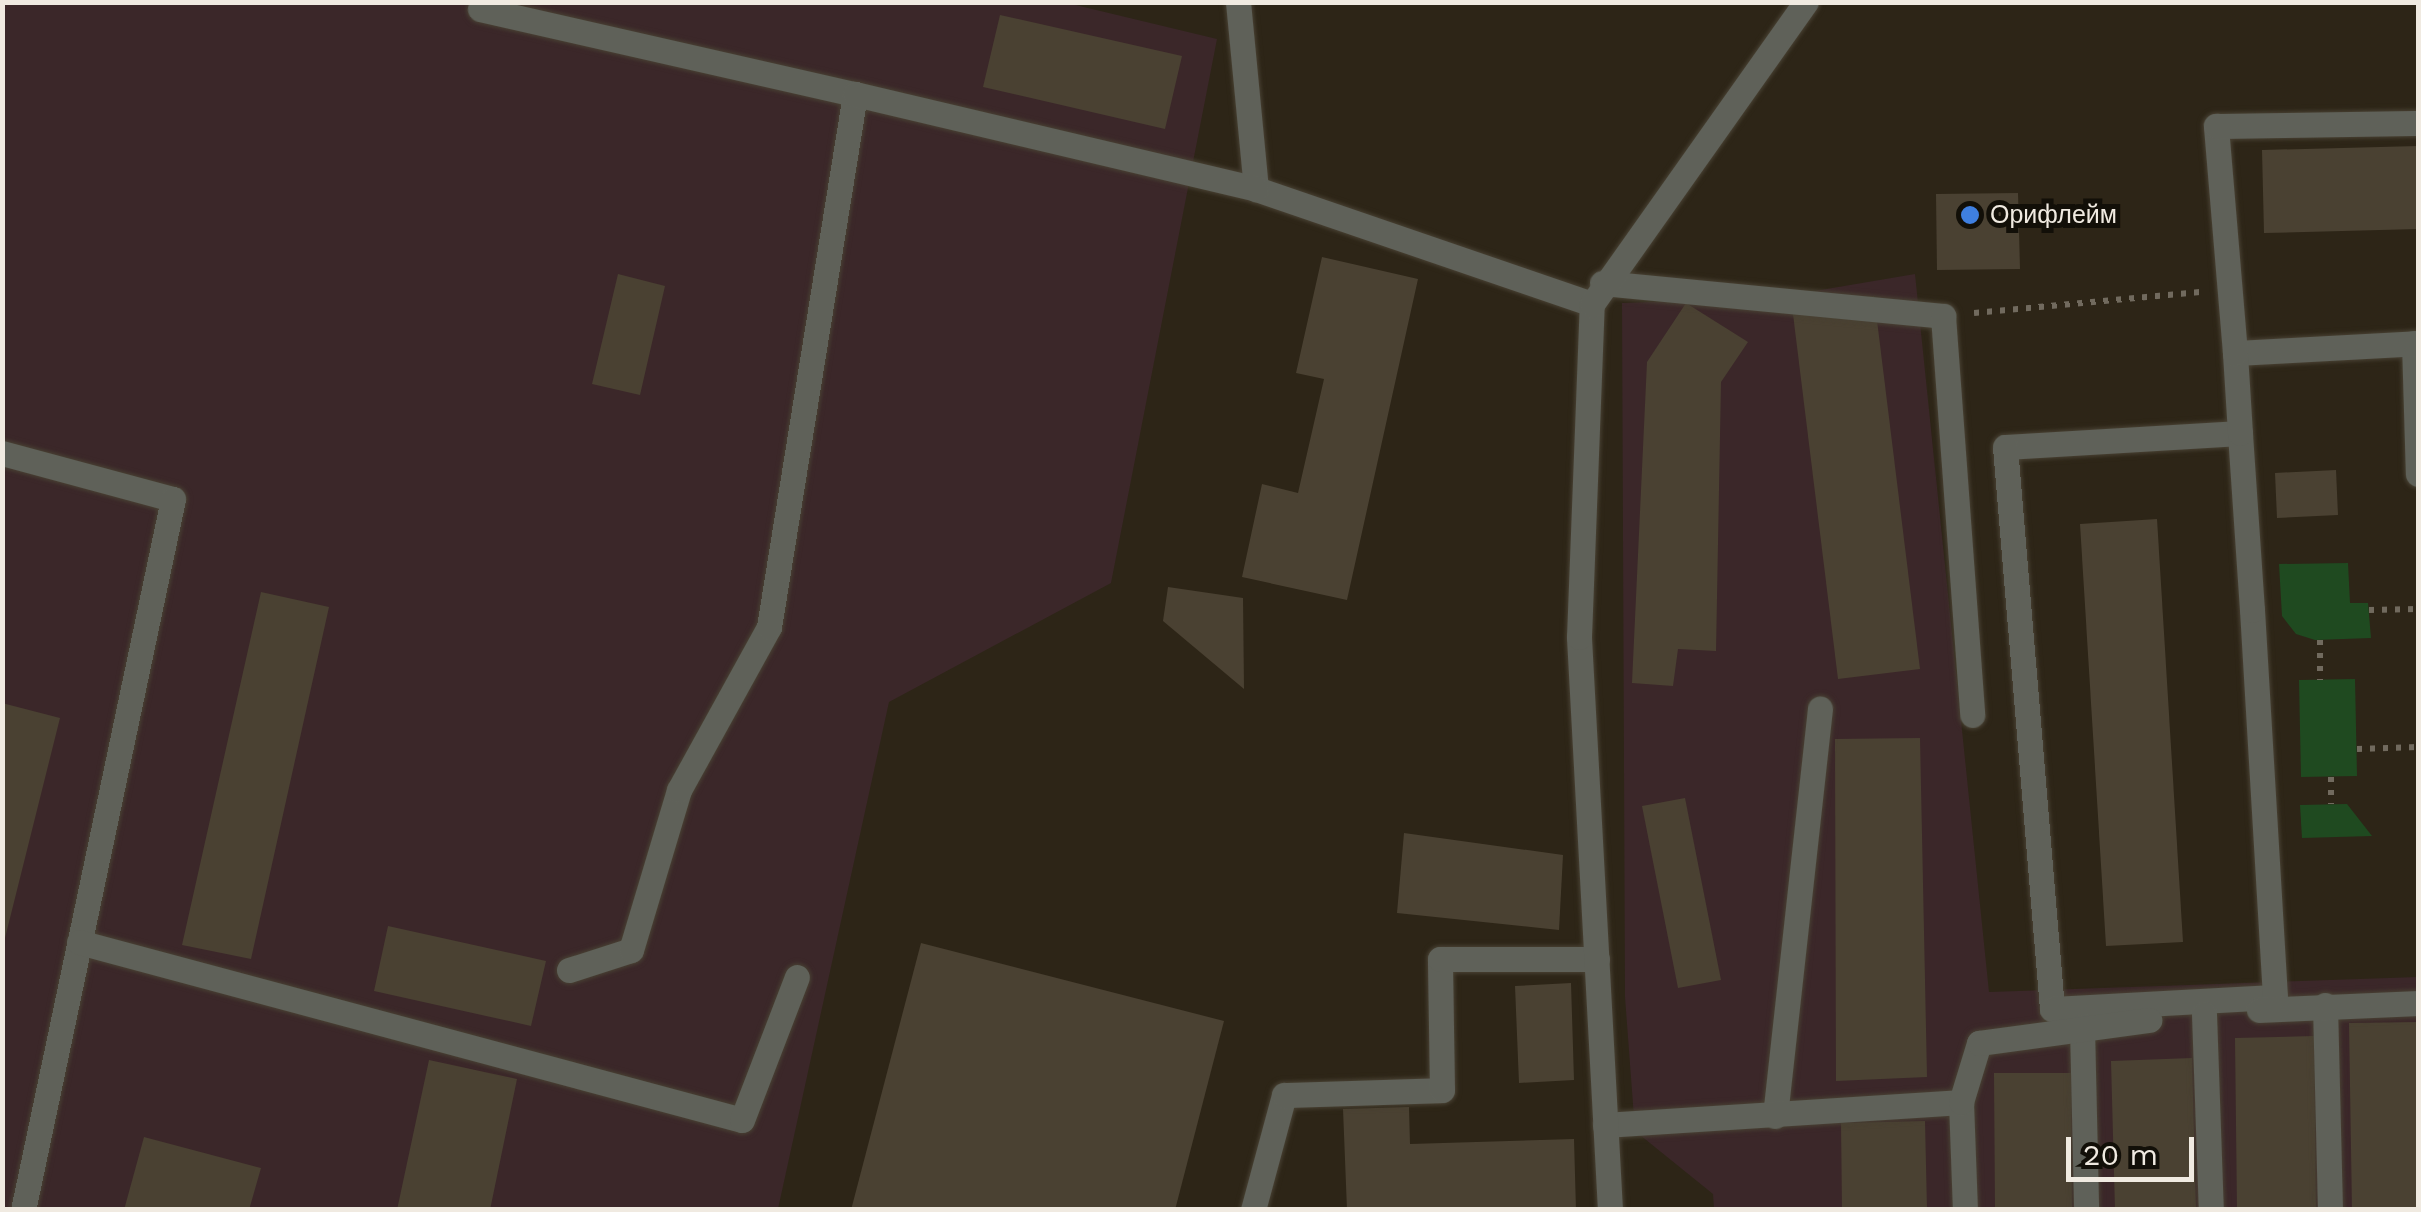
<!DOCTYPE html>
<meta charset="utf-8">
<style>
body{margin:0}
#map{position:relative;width:2421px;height:1212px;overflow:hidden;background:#2d2517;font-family:"Work Sans",sans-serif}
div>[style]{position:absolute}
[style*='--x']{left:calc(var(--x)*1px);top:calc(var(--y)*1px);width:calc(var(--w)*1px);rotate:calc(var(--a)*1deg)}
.industrial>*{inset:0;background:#3b2729}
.green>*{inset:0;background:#1f4a20}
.building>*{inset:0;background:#4a4132}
.path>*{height:6px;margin-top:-3px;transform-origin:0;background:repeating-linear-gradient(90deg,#716a5e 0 5px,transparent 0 13px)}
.roads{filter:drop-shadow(0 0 2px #484133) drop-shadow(0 0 2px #484133)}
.service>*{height:25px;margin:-12.5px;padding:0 12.5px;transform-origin:12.5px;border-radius:12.5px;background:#5f6159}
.dots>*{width:28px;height:28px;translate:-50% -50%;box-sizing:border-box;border:5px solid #120f08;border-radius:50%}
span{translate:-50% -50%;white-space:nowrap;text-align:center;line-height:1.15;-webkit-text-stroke:10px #120f08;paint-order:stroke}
.poi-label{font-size:25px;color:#f0eae1}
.left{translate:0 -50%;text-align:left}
.frame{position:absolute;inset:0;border:5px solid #f0eae1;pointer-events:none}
.scale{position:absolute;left:2066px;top:1137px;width:128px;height:45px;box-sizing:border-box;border:5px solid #f0eae1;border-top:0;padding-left:12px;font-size:30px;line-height:35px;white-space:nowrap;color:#f0eae1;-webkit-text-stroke:8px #120f08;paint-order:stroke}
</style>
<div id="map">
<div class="industrial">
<i style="clip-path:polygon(1063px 2px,1217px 39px,1111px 583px,889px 702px,778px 1209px,3px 1209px,2px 3px)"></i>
<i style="clip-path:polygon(1915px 274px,1989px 992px,2418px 977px,2418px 1209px,1714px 1209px,1713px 1194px,1635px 1131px,1625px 997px,1622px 303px,1773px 298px)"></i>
</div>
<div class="green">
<i style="clip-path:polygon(2348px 563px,2350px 603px,2368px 603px,2371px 638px,2315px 640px,2296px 634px,2282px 616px,2279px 564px)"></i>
<i style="clip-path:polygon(2355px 679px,2357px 776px,2301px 777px,2299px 680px)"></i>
<i style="clip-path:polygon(2347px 804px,2372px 836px,2302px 838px,2300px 805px)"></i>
</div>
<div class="building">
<i style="clip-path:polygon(1000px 15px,1182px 56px,1165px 129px,983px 87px)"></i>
<i style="clip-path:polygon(2418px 146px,2418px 229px,2264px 233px,2262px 150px)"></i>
<i style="clip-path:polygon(2018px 193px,2020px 269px,1937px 270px,1936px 194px)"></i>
<i style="clip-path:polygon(1322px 257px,1418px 279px,1347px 600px,1242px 577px,1262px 484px,1298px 493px,1324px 379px,1296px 373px)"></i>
<i style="clip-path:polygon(618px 274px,665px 286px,640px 395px,592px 384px)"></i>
<i style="clip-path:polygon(1874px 296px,1920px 669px,1838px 679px,1792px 306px)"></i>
<i style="clip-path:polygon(1686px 303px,1748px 342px,1721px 382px,1716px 651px,1678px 649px,1673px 686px,1632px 683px,1647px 362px)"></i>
<i style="clip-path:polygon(2336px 470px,2338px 515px,2277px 518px,2275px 473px)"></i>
<i style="clip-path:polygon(2157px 519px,2183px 942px,2106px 946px,2080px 524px)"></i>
<i style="clip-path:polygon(1168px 587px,1243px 598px,1244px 689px,1163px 621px)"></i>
<i style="clip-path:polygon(261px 592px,329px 607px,251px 959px,182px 945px)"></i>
<i style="clip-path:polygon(2px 703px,60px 718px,4px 942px,2px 941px)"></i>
<i style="clip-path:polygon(1920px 738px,1927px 1077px,1836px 1081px,1835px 739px)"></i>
<i style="clip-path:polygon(1685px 798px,1721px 980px,1678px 988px,1642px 806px)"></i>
<i style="clip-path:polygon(1404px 833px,1563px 855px,1559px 930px,1397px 913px)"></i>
<i style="clip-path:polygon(388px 926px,546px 961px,531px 1026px,374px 991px)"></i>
<i style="clip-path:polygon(921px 943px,1224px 1021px,1175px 1210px,851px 1210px)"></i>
<i style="clip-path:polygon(1571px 983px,1574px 1080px,1519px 1083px,1515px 986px)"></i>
<i style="clip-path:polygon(2418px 1022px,2418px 1210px,2352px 1210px,2349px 1023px)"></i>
<i style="clip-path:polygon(2314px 1036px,2316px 1210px,2237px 1210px,2235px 1038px)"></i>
<i style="clip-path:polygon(2192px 1058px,2196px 1210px,2115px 1210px,2111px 1061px)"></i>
<i style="clip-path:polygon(429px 1060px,517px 1079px,490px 1210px,397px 1210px)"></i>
<i style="clip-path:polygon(1994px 1073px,2071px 1073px,2072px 1210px,1995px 1210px)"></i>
<i style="clip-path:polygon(1409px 1107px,1410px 1144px,1574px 1139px,1576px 1210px,1347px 1210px,1343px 1109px)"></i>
<i style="clip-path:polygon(1925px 1121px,1927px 1210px,1842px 1210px,1841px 1123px)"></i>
<i style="clip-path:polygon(144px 1137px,261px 1168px,249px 1210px,124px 1210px)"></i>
</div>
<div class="path">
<i style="--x:1974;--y:313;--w:227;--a:-5.3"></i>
<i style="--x:2369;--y:610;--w:49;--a:-1.2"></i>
<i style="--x:2320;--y:640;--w:40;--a:90"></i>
<i style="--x:2357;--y:749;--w:61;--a:-1.9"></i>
<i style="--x:2331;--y:777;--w:27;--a:90"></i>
</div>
<div class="roads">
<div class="service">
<i style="--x:1238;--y:2;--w:188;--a:84.5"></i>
<i style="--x:1256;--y:189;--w:355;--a:18.9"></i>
<i style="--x:480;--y:9;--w:385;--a:12.8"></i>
<i style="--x:1602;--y:283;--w:343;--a:5.5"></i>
<i style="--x:1943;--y:316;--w:400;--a:85.8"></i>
<i style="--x:2414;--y:343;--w:131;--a:88.3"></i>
<i style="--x:2235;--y:353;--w:183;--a:-3.1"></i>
<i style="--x:2240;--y:433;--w:235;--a:176.6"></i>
<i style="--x:2005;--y:447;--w:564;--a:85.22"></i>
<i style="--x:2052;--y:1009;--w:223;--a:-3.1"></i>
<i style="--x:2275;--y:997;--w:388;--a:-93.4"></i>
<i style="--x:2252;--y:610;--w:177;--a:-93.9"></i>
<i style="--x:2240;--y:433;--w:80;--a:-93.6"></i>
<i style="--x:2235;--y:353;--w:228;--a:-94.8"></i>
<i style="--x:2216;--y:126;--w:202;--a:-0.9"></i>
<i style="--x:2;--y:453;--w:177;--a:15.1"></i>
<i style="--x:173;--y:499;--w:727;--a:101.91"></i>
<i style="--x:79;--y:942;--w:686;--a:15.03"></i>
<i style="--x:742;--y:1120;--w:153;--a:-69"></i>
<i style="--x:569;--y:970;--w:65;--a:-17.9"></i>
<i style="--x:631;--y:950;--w:167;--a:-73.3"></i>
<i style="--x:679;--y:790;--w:186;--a:-61.1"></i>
<i style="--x:769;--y:627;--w:540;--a:-80.83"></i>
<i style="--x:855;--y:94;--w:412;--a:13.3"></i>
<i style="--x:2325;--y:1005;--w:205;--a:88.6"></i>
<i style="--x:2259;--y:1010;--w:159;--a:-2.5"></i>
<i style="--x:2204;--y:1014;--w:196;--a:88"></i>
<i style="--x:2082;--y:1027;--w:183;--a:88.7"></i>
<i style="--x:1961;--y:1102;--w:108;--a:87.9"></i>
<i style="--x:1775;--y:1116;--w:410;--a:-83.7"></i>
<i style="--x:1605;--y:1125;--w:357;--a:-3.7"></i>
<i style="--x:1961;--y:1102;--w:62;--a:-73"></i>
<i style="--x:1979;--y:1043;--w:172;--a:-7.7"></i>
<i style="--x:1253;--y:1210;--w:119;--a:-74.9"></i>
<i style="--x:1284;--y:1095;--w:158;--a:-1.8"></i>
<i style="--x:1442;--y:1090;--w:131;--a:-90.9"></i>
<i style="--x:1440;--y:959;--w:157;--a:0"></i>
<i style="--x:1610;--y:1210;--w:574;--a:-93.1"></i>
<i style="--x:1579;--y:637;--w:333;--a:-87.8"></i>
<i style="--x:1592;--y:304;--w:370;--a:-54.7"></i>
</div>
</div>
<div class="dots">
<i style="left:1970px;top:215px;background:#3f7fe0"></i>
</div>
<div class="poi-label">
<span class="left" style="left:1990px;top:215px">Орифлейм</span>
</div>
<div class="frame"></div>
<div class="scale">20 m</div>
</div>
